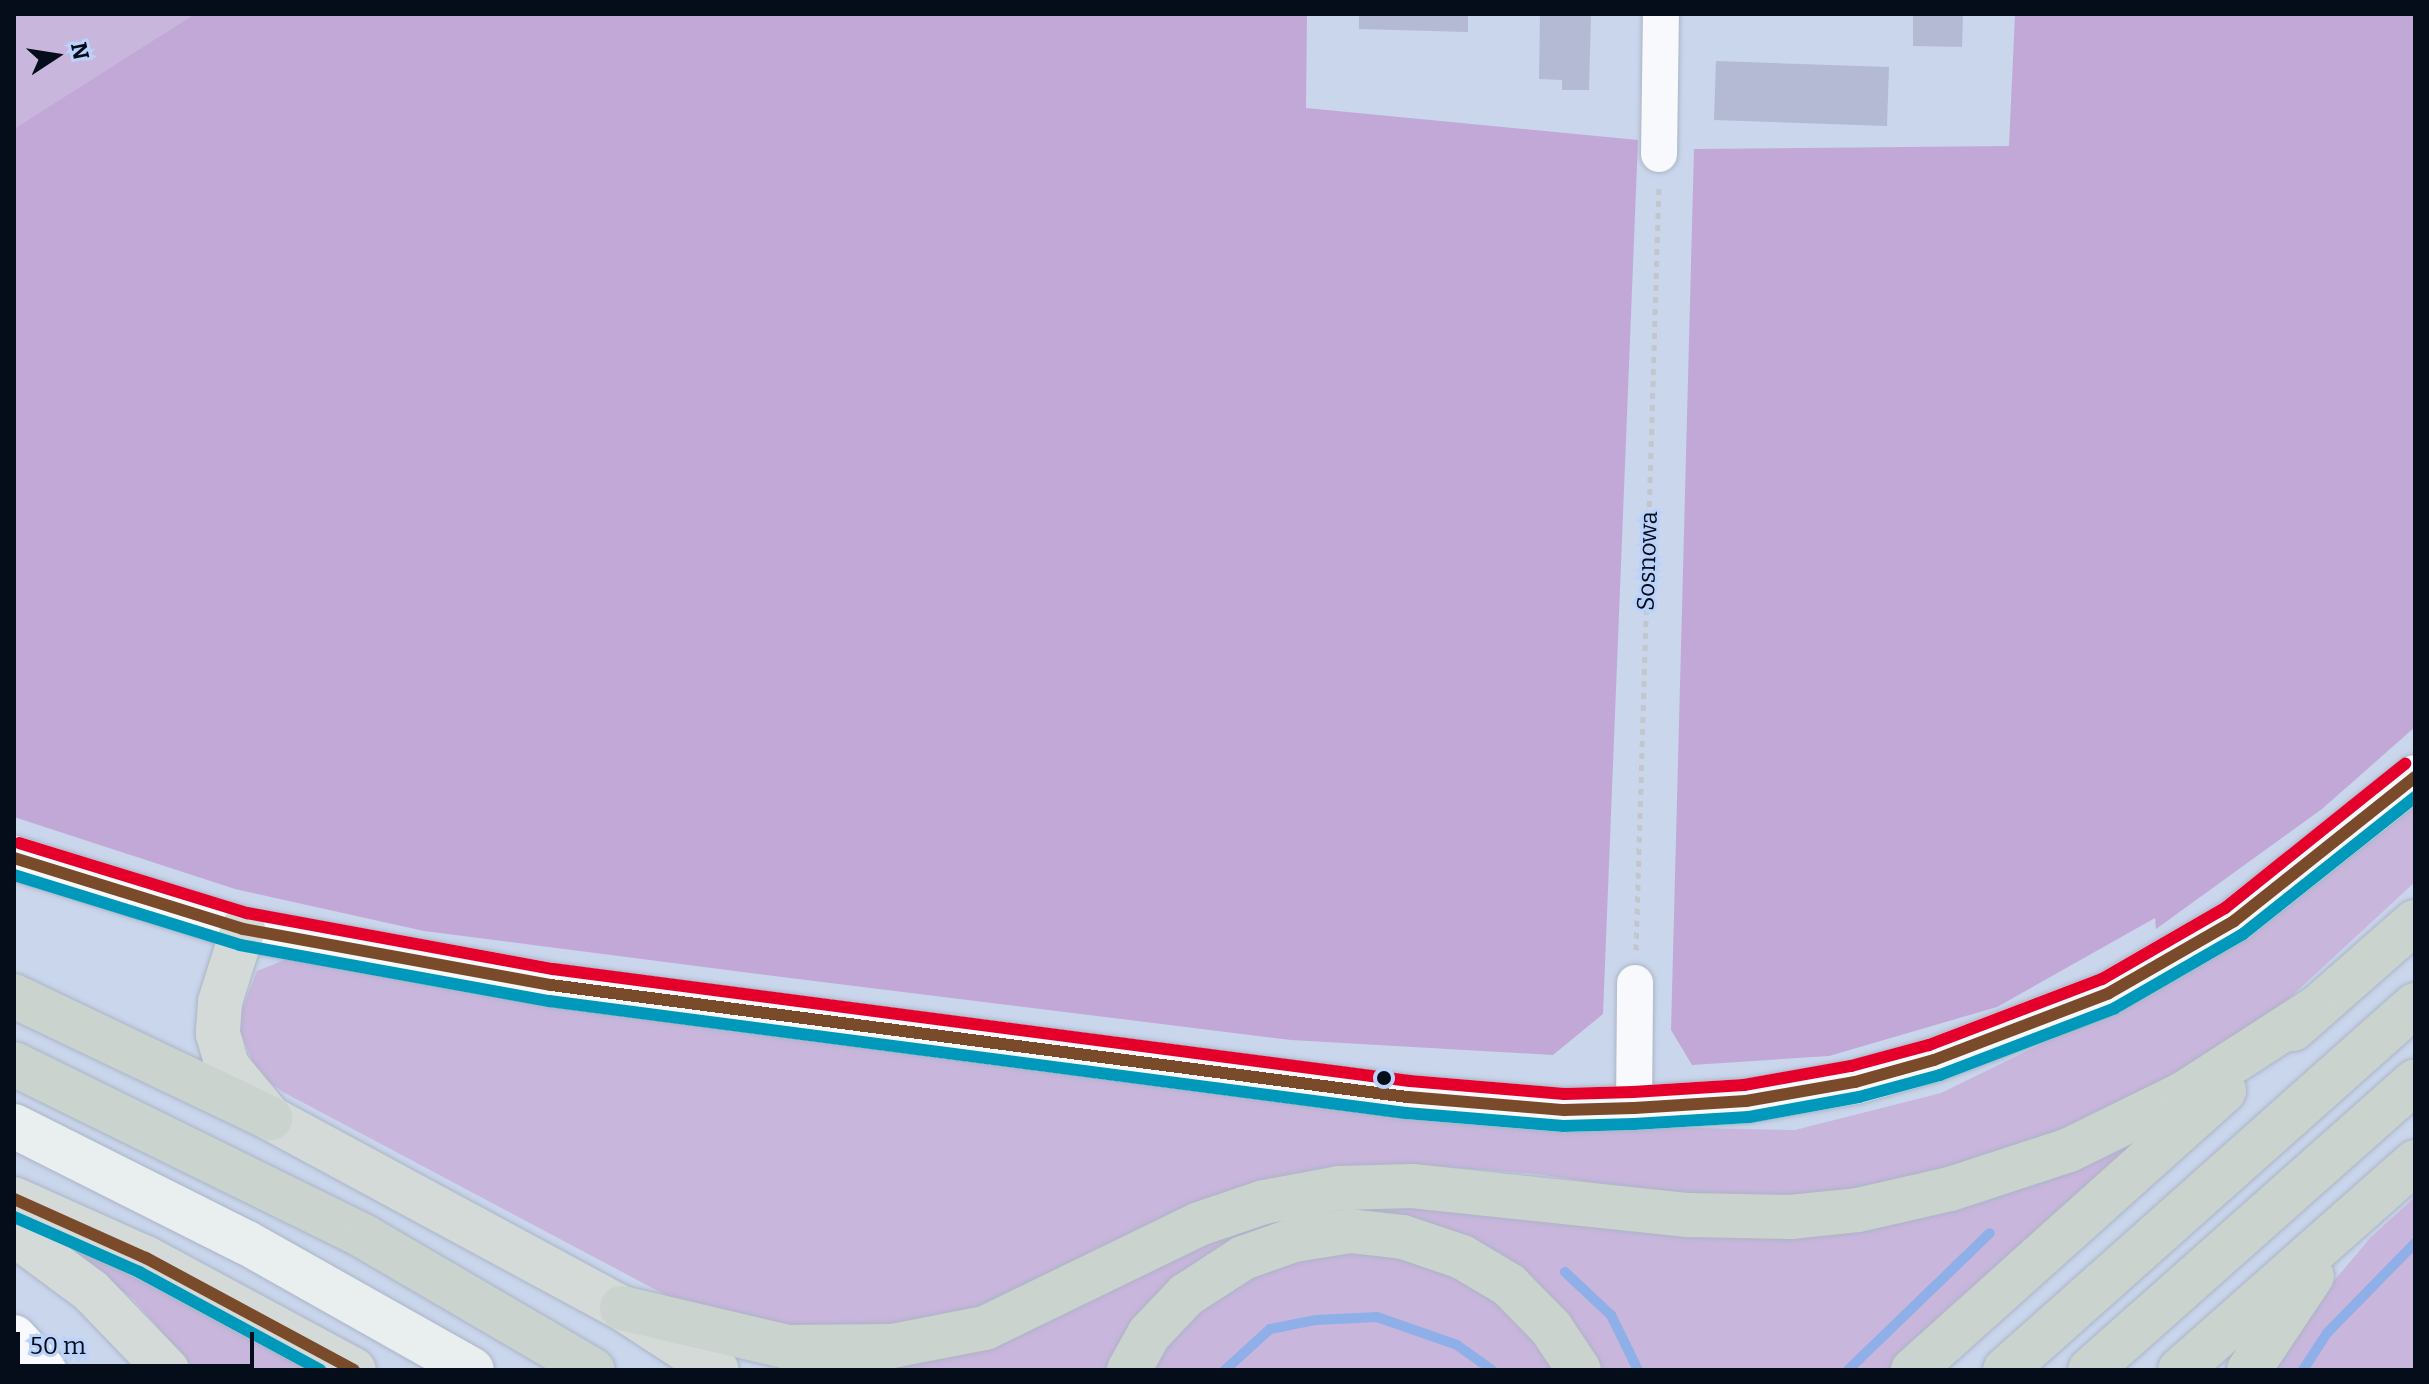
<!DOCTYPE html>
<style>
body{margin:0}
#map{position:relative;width:2429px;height:1384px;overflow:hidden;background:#cad6ec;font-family:Bitter,serif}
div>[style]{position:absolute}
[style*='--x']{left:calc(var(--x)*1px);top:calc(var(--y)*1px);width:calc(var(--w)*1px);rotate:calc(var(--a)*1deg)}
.green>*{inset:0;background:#c9b6dd}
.forest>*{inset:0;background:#c2a8d7}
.stream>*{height:10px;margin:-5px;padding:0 5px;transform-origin:5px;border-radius:5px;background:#8fafe8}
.building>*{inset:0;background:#b4bad3}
.path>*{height:5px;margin-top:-2.5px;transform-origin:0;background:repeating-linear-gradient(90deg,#c2c6cd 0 6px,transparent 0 12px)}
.roads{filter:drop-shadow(0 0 2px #abb4c6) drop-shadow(0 0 2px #abb4c6)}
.minor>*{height:36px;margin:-18px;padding:0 18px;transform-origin:18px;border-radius:18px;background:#f7f9fc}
.tertiary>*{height:44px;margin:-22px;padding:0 22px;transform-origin:22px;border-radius:22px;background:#f7f9fc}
.secondary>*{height:44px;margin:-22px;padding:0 22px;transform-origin:22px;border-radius:22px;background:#e9eeef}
.trunk>*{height:44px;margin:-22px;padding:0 22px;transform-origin:22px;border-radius:22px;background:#d4dad8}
.motorway>*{height:44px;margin:-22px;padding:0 22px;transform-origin:22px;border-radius:22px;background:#cbd3ce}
.bus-1>*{height:12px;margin:-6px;padding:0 6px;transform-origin:6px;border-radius:6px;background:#7a4b2a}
.bus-2>*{height:12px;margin:-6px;padding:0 6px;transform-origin:6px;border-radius:6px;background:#0099bc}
.bus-3>*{height:12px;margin:-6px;padding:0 6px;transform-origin:6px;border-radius:6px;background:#e4002b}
.dots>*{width:22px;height:22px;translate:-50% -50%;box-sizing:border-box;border:4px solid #bbd2fb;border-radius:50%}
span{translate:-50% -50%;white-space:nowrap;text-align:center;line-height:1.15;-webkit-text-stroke:6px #bbd2fb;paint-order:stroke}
.street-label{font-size:24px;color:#050c1a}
.frame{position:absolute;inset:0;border:16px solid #050c1a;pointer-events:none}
.north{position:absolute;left:16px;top:16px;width:80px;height:80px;-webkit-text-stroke:6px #bbd2fb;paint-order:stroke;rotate:78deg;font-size:22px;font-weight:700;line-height:32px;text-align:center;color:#050c1a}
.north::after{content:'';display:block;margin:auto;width:28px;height:36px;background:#050c1a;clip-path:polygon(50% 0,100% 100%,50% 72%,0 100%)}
.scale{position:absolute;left:16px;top:1332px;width:238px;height:36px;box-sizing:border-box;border:4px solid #050c1a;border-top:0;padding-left:10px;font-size:24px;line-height:28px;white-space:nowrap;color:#050c1a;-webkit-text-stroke:6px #bbd2fb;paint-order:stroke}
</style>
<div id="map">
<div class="green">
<i style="clip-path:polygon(14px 14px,432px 14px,14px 145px)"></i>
<i style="clip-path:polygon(2415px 802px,2415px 882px,2271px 1015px,2172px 1083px,2062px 1137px,1912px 1184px,1801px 1196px,1678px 1196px,1537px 1174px,1431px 1166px,1352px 1170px,967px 1313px,835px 1337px,675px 1300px,283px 1092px,257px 1073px,237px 1023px,257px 971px,294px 956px,1651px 1127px,1795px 1130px,1941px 1093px,2084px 1023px,2280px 913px)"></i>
<i style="clip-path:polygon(2146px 1136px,2148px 1145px,1890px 1370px,1599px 1370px,1379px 1216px,1133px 1324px,1105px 1370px,886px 1370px,970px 1352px,1212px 1234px,1398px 1198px,1732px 1231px)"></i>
<i style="clip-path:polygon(2415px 1197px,2415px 1370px,2271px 1370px,2316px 1302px,2371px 1237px)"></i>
<i style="clip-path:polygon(56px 1240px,189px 1297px,318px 1370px,195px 1370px,134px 1300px)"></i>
<i style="clip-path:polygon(1370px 1251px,1416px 1260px,1461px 1277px,1501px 1303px,1558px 1370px,1146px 1370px,1162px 1344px,1233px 1282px,1323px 1253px)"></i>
</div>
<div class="forest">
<i style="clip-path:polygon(195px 14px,1307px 14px,1306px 108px,1638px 140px,1603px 1014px,1553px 1055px,1291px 1040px,782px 977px,424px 931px,235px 889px,14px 817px,14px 129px)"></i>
<i style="clip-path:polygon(2015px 14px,2415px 14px,2415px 727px,2322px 809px,2156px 929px,2155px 918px,1997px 1007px,1829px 1056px,1692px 1065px,1671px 1030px,1694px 149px,2009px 146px)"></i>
</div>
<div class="stream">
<i style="--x:1565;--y:1272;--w:63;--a:43.1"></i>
<i style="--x:1611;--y:1315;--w:61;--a:63.9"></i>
<i style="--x:1225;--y:1370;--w:61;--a:-42.3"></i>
<i style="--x:1270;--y:1329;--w:47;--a:-11.1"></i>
<i style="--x:1316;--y:1320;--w:61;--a:-2.8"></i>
<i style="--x:1377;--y:1317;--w:85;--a:19.3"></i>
<i style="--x:1457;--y:1345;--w:43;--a:35.5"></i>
<i style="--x:1848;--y:1370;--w:197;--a:-44"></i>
<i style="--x:2303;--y:1370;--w:44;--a:-57"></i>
<i style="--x:2327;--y:1333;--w:126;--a:-45.6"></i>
</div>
<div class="building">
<i style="clip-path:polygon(1359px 14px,1468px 14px,1468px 32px,1359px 29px)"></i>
<i style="clip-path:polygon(1540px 14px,1591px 14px,1589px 90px,1562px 90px,1562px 80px,1539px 79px)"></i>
<i style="clip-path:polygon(1913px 14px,1963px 14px,1962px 47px,1913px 46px)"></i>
<i style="clip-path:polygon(1716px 61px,1889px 67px,1887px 126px,1714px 120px)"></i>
</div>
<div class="path">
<i style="--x:1636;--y:950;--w:766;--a:-88.28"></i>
</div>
<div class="roads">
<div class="minor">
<i style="--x:1659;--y:154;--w:140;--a:-89.2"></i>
<i style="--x:1634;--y:1108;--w:125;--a:-89.5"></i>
</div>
<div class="tertiary">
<i style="--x:14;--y:858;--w:240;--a:17.2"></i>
<i style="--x:243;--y:929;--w:313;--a:10.3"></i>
<i style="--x:551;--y:985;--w:864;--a:7.45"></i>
<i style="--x:1408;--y:1097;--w:157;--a:4.8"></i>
<i style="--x:1564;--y:1110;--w:70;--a:-1.6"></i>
<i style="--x:1634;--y:1108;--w:112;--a:-3.6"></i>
<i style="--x:1746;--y:1101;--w:111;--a:-9.9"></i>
<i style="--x:1855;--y:1082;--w:82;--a:-15.6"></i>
<i style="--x:1934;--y:1060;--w:187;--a:-20.9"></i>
<i style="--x:2109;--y:993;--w:144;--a:-29.9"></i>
<i style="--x:2234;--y:921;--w:231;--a:-38.5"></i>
<i style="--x:14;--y:1337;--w:45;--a:47.7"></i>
</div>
<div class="secondary">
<i style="--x:14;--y:1126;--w:261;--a:26.7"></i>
<i style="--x:247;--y:1243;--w:258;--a:29.4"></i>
</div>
<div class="trunk">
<i style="--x:243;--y:929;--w:77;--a:107.5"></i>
<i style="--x:220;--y:1002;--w:32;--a:94"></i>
<i style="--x:218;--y:1034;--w:33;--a:74"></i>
<i style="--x:227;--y:1066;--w:67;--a:50.4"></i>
<i style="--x:270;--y:1118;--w:400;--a:28.4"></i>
<i style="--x:622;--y:1308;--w:113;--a:33.1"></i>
<i style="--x:14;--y:1199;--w:145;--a:24.1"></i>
<i style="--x:146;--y:1258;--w:236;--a:28.3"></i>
<i style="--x:14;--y:1234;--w:96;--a:36.5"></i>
<i style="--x:91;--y:1291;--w:110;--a:46.1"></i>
</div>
<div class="motorway">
<i style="--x:14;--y:996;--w:284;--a:25.5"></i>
<i style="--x:2293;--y:1029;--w:162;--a:-41.3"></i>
<i style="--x:14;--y:1064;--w:391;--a:26.2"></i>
<i style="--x:365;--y:1237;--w:264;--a:30.3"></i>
<i style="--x:622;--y:1308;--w:171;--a:13.2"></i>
<i style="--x:788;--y:1347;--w:104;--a:-0.6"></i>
<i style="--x:892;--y:1346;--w:95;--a:-11"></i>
<i style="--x:985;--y:1328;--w:238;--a:-25.9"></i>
<i style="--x:1199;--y:1224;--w:69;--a:-18.7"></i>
<i style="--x:1264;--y:1202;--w:76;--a:-10.6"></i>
<i style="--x:1339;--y:1188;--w:73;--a:-1.6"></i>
<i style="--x:1412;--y:1186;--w:280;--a:6"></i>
<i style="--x:1690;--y:1215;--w:100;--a:1.1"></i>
<i style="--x:1790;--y:1217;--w:68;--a:-5.9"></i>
<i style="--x:1858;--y:1210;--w:94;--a:-12.9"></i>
<i style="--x:1950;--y:1189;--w:125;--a:-18.1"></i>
<i style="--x:2069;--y:1150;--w:127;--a:-26.2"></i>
<i style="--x:2183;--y:1094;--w:157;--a:-32.8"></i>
<i style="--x:1129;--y:1370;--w:41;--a:-60.9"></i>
<i style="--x:1149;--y:1334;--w:54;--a:-46.5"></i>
<i style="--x:1186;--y:1295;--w:68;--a:-33"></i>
<i style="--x:1243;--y:1258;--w:54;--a:-19.4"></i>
<i style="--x:1294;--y:1240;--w:57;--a:-9.1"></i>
<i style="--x:1350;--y:1231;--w:53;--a:6.5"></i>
<i style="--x:1403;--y:1237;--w:62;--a:18.7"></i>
<i style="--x:1462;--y:1257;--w:55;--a:30.8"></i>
<i style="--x:1509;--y:1285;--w:60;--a:45.7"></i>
<i style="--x:1551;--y:1328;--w:50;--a:56.3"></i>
<i style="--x:1913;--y:1370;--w:418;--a:-41.9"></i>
<i style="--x:2005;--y:1370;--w:549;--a:-41.68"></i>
<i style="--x:2090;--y:1370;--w:435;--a:-41.6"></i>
<i style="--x:2180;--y:1370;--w:314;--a:-41.5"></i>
<i style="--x:2249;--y:1370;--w:113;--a:-56.2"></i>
</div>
</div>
<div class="bus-1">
<i style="--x:14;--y:858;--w:240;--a:17.2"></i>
<i style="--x:243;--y:929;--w:313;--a:10.3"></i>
<i style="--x:551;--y:985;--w:864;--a:7.45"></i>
<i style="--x:1408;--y:1097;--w:157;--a:4.8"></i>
<i style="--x:1564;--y:1110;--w:70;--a:-1.6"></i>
<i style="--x:1634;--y:1108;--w:112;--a:-3.6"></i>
<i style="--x:1746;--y:1101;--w:111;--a:-9.9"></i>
<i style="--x:1855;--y:1082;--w:82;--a:-15.6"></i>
<i style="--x:1934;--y:1060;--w:187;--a:-20.9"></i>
<i style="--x:2109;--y:993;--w:144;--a:-29.9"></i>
<i style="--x:2234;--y:921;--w:231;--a:-38.5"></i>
<i style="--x:14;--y:1199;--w:145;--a:24.1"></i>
<i style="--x:146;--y:1258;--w:236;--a:28.3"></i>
</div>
<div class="bus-2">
<i style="--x:14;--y:875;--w:237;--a:17.2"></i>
<i style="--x:240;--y:945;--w:314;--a:10.3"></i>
<i style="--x:549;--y:1001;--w:864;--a:7.45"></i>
<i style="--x:1406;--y:1113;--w:158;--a:4.7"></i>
<i style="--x:1563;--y:1126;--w:71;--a:-1.6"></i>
<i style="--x:1634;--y:1124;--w:115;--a:-3.5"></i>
<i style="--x:1749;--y:1117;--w:112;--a:-10.3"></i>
<i style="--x:1859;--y:1097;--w:84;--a:-15.2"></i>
<i style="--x:1940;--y:1075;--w:187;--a:-20.9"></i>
<i style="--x:2115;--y:1008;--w:148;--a:-30"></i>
<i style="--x:2243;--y:934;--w:220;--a:-38.5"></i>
<i style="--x:14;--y:1217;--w:137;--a:23.7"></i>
<i style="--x:139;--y:1272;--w:206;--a:28.4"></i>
</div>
<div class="bus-3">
<i style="--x:19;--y:843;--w:239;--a:17.1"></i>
<i style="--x:247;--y:913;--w:311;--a:10.4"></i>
<i style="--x:553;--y:969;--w:864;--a:7.45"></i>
<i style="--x:1410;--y:1081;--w:155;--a:4.8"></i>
<i style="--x:1564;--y:1094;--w:69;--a:-1.7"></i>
<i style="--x:1633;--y:1092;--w:111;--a:-3.6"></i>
<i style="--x:1744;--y:1085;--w:109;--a:-10.1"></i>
<i style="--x:1851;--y:1066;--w:81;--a:-15.1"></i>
<i style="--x:1929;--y:1045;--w:185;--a:-20.9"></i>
<i style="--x:2102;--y:979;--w:142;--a:-30"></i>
<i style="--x:2225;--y:908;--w:231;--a:-38.7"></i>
</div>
<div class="dots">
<i style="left:1384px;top:1078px;background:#050c1a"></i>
</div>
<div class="street-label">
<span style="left:1648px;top:561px;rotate:-88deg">Sosnowa</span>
</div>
<div class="frame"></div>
<div class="north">N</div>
<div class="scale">50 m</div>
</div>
